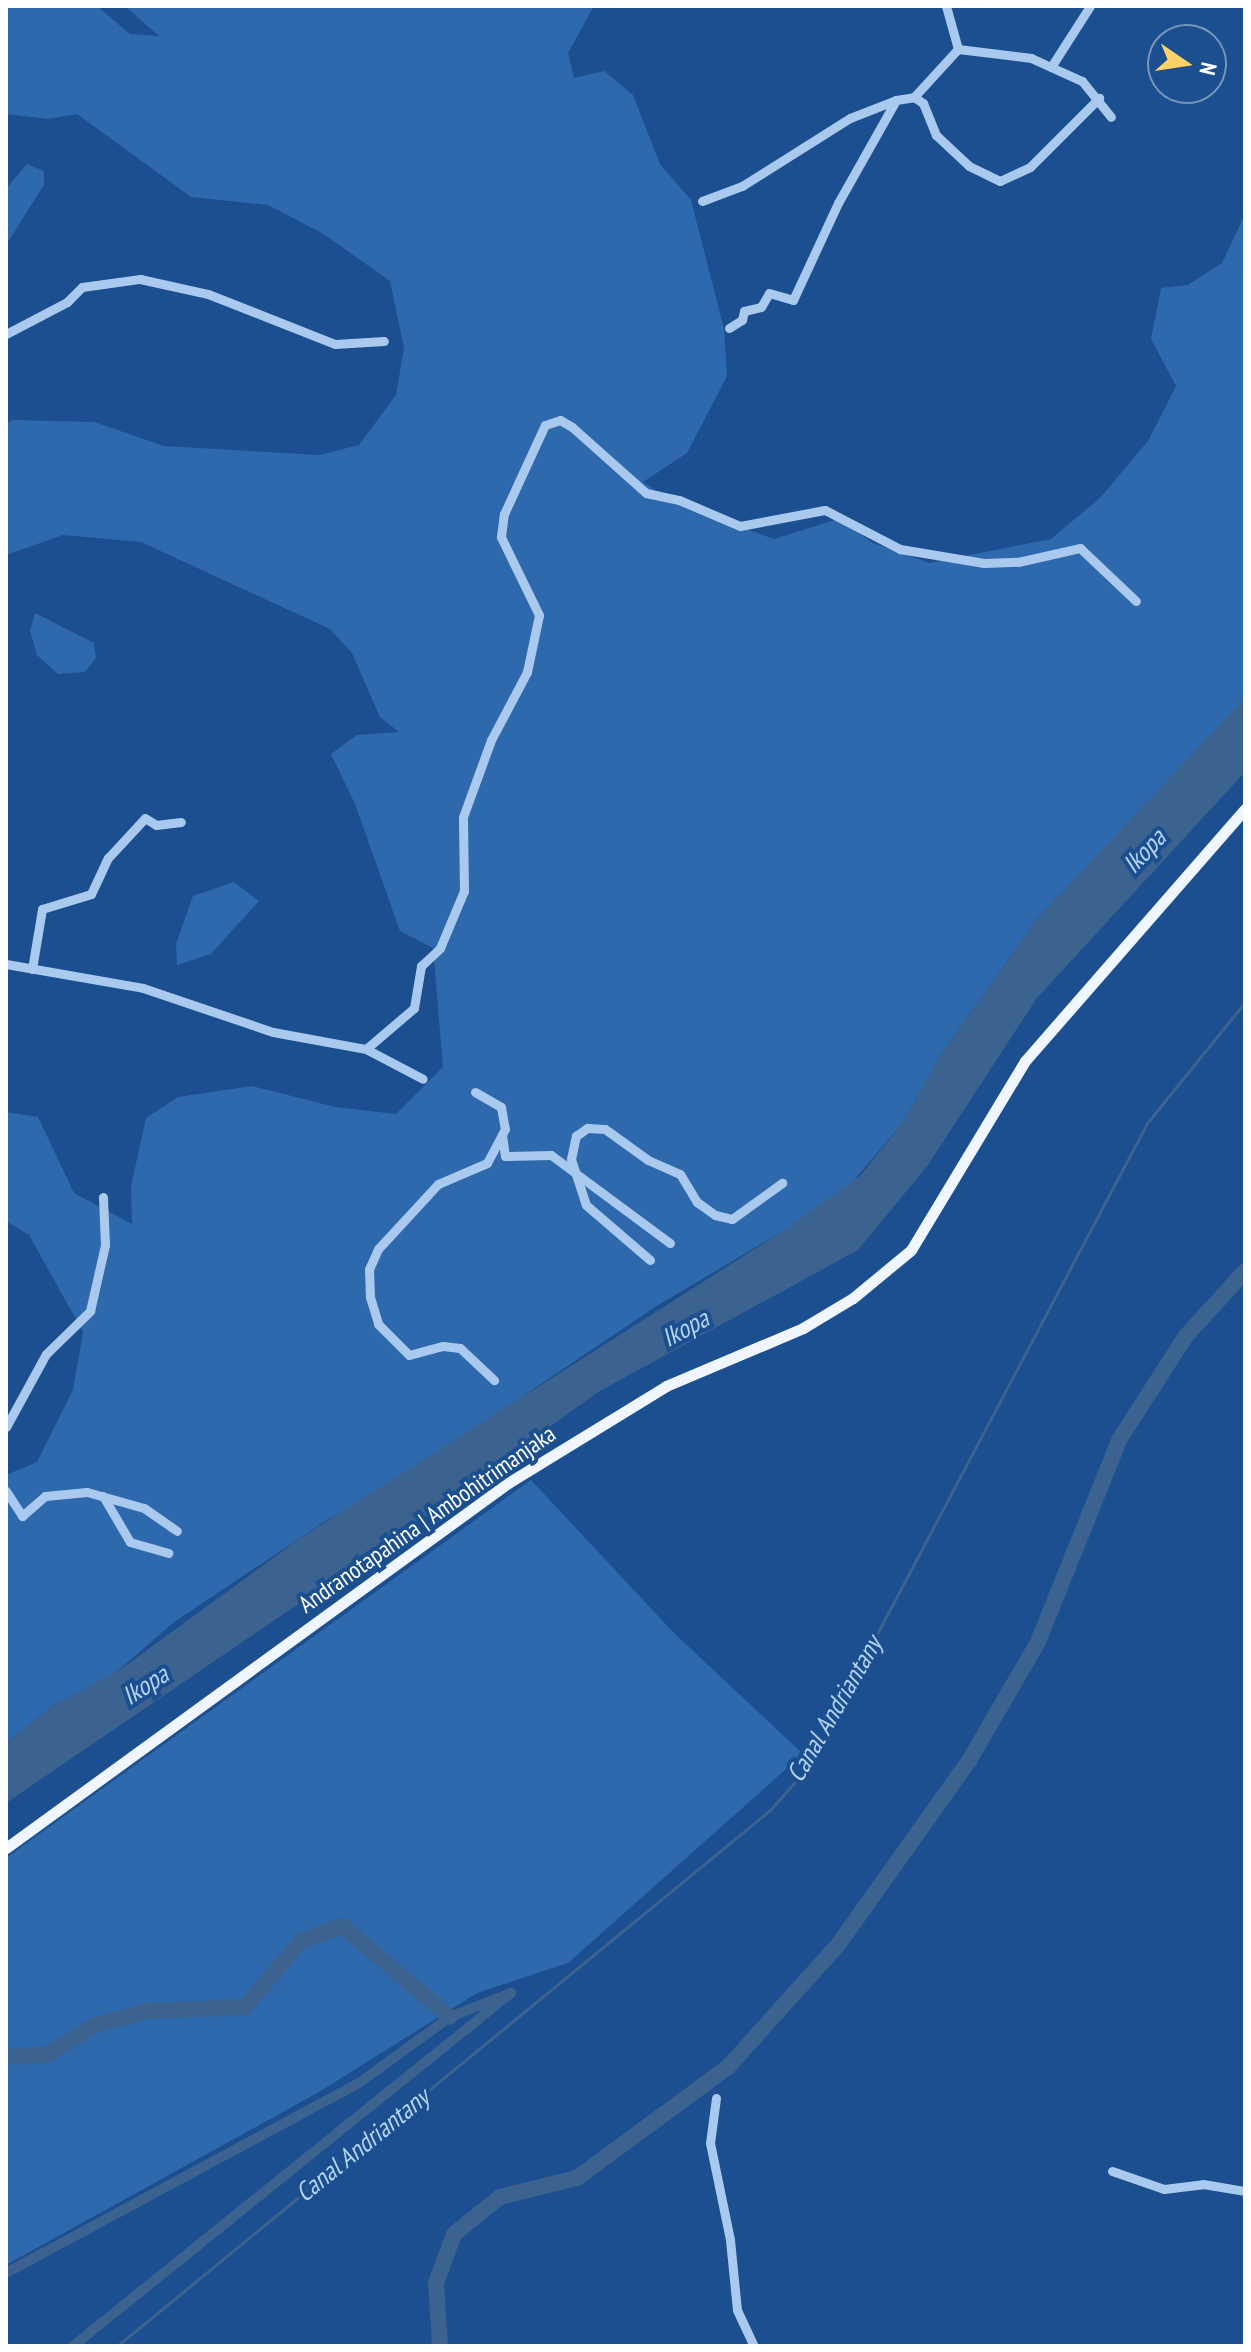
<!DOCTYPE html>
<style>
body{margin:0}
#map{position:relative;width:1251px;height:2352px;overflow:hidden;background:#1b4f8f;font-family:"PT Sans Narrow",sans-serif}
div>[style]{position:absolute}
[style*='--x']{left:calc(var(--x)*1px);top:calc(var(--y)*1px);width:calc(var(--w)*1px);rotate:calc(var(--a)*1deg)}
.green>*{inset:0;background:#2e69ad}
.water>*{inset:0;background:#3c6290}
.stream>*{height:3px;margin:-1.5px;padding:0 1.5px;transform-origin:1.5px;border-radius:1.5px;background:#3c6290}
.canal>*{height:10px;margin:-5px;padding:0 5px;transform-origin:5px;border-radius:5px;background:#3c6290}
.river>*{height:16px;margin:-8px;padding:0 8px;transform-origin:8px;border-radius:8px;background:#3c6290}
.minor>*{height:9px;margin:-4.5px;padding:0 4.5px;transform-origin:4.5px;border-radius:4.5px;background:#a9c9ee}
.major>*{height:11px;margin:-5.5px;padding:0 5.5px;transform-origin:5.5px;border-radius:5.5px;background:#f0f6ff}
span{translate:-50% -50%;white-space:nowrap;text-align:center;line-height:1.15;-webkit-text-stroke:8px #1b4f8f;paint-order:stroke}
.street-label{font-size:24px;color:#fff}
.water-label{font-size:26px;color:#b5d3f5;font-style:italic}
.frame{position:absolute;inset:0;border:8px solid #fff;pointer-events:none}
.north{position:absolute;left:1147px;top:24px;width:80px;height:80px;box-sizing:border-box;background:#1b4f8f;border:2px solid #7695bc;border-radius:50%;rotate:103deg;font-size:22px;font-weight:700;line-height:32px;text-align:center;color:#fff}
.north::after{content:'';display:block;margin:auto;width:28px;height:36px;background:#ffd166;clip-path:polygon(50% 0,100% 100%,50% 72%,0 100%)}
</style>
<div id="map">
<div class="green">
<i style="clip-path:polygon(6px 6px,97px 6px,130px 34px,159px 36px,125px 6px,594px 6px,568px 53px,574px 78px,604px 71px,633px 95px,660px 164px,691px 200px,724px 329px,727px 376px,687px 453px,643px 482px,676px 504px,774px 539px,838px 519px,873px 543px,929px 563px,1051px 539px,1100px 498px,1148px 441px,1176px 386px,1151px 339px,1161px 288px,1188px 285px,1222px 263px,1245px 214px,1245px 704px,1036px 920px,940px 1056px,904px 1121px,840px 1197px,655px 1307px,406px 1475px,324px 1522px,174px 1622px,113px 1675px,53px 1706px,6px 1743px,6px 1475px,37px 1462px,73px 1390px,83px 1332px,29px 1235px,6px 1221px,6px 1112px,38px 1117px,74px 1193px,132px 1224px,131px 1186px,146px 1118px,178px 1097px,252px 1086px,335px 1107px,396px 1114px,443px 1067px,433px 948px,400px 931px,355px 804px,331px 754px,357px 735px,399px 732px,380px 717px,352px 653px,330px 629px,141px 542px,63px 535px,6px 555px,6px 424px,13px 420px,94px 422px,164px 446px,319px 455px,359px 445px,396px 395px,404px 348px,390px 281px,322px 233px,268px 205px,191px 197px,77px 114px,48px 119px,6px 114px)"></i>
<i style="clip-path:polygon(27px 164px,44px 171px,44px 185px,6px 245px,6px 189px)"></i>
<i style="clip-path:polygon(35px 613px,94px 643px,96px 658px,85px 672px,58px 674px,37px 655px,30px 631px)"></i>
<i style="clip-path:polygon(234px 882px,259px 901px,211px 954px,177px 965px,176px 944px,193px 896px)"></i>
<i style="clip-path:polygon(531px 1480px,673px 1632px,803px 1754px,568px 1963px,477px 1993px,319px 2092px,6px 2265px,6px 1858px)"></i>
</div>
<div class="water">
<i style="clip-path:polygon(1245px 698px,1245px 772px,1037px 998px,928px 1165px,858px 1250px,598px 1392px,413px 1526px,6px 1803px,6px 1743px,53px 1706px,121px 1669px,299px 1539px,783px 1231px,860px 1176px,904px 1121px,940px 1056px,1036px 920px)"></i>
</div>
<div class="stream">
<i style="--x:117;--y:2346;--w:845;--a:-39.38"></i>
<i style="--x:770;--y:1810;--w:51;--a:-48.2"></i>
<i style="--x:804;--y:1772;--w:734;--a:-62.14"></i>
<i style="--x:1147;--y:1123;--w:156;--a:-51"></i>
</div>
<div class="canal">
<i style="--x:6;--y:2273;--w:401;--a:-28.3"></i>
<i style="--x:359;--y:2083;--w:112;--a:-36"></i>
<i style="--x:450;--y:2017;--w:66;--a:-21.5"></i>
<i style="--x:511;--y:1993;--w:563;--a:141.13"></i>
</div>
<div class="river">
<i style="--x:6;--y:2057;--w:41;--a:-2.8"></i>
<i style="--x:47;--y:2055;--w:54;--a:-32.2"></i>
<i style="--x:93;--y:2026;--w:56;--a:-15.5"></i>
<i style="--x:147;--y:2011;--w:98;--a:-2.3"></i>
<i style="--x:245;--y:2007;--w:87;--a:-49.7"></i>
<i style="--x:301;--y:1941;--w:44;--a:-20.1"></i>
<i style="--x:342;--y:1926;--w:141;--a:40.1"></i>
<i style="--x:440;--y:2346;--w:63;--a:-93.6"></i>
<i style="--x:436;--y:2283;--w:52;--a:-69.8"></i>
<i style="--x:454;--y:2234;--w:59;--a:-38.8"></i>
<i style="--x:500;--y:2197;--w:79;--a:-13.9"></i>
<i style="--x:577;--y:2178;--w:187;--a:-36.3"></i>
<i style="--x:728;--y:2067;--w:164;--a:-48"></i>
<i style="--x:838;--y:1945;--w:228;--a:-54.6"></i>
<i style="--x:970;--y:1759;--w:135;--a:-59.8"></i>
<i style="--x:1038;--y:1642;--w:218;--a:-68.1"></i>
<i style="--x:1119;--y:1440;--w:122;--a:-57.3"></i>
<i style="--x:1185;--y:1337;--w:89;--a:-47.7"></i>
</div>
<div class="minor">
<i style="--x:946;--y:6;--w:45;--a:74.4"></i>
<i style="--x:958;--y:49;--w:74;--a:7"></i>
<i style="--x:1031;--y:58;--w:56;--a:24.3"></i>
<i style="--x:1082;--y:81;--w:46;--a:51.1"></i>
<i style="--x:1051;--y:67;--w:72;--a:-57.4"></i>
<i style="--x:914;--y:97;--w:11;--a:34"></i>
<i style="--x:923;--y:103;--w:35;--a:68"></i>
<i style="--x:936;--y:135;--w:45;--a:43.2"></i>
<i style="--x:969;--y:166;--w:34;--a:26"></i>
<i style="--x:1000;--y:181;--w:33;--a:-25"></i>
<i style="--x:1030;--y:167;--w:98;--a:-45"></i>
<i style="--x:702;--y:201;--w:43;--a:-20.6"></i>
<i style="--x:742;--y:186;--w:128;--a:-32.2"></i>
<i style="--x:850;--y:118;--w:49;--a:-21.4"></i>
<i style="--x:729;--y:328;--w:15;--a:-32"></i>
<i style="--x:742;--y:320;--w:9;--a:-77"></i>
<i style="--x:744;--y:311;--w:17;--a:-13"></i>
<i style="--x:761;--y:307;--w:16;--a:-60"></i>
<i style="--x:769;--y:293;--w:25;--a:16"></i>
<i style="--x:793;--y:300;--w:107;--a:-65.1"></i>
<i style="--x:838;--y:203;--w:118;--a:-60.6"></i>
<i style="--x:896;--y:100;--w:18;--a:-9"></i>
<i style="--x:914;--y:97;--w:65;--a:-47.5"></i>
<i style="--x:6;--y:334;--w:69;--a:-27.7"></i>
<i style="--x:67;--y:302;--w:21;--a:-45"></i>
<i style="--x:82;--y:287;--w:59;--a:-7.9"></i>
<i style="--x:140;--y:279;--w:70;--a:12.4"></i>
<i style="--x:208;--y:294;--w:136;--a:21.5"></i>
<i style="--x:335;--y:344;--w:49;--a:-3.5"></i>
<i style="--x:6;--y:964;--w:139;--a:9.9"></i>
<i style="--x:143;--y:988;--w:137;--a:18.7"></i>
<i style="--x:273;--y:1032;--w:95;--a:10.4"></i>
<i style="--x:366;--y:1049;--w:64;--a:27.8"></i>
<i style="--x:32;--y:969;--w:61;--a:-80.5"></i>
<i style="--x:42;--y:909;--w:51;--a:-17"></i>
<i style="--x:91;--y:894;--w:40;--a:-65"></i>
<i style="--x:108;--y:858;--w:54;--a:-47.2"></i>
<i style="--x:145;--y:818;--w:13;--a:32"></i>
<i style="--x:156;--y:825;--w:25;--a:-7"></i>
<i style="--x:366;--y:1049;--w:63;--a:-40.5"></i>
<i style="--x:414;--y:1008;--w:43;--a:-80.5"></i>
<i style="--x:421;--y:966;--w:26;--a:-43"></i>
<i style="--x:440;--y:948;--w:62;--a:-67.2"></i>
<i style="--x:464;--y:891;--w:74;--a:-90.8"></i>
<i style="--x:463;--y:817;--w:82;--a:-70"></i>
<i style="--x:491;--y:740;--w:77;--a:-62.1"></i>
<i style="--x:527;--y:672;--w:58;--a:-78.1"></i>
<i style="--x:539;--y:615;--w:87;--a:-116"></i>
<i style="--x:501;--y:537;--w:23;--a:-83"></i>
<i style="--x:504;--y:514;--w:98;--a:-65.3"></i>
<i style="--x:545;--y:425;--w:16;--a:-18"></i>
<i style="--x:560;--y:420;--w:14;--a:30"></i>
<i style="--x:572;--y:427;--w:99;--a:41.7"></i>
<i style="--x:646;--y:493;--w:34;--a:12"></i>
<i style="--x:679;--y:500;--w:66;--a:23.1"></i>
<i style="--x:740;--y:526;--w:86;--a:-10.7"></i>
<i style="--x:825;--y:510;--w:85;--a:27.5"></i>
<i style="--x:900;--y:549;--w:85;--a:9.5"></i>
<i style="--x:984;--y:563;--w:34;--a:-2"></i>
<i style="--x:1018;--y:562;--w:64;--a:-12.7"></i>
<i style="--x:1080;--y:548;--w:77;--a:43.4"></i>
<i style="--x:475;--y:1092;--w:30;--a:30"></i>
<i style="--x:501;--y:1107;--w:22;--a:80"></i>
<i style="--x:505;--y:1129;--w:38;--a:118"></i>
<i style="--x:487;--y:1163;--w:53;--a:156.8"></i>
<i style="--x:438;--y:1184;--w:88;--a:132.7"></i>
<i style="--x:378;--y:1249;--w:22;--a:114"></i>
<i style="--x:369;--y:1269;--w:28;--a:88"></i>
<i style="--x:370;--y:1297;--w:28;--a:73"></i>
<i style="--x:378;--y:1324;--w:44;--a:45"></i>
<i style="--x:409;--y:1355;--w:35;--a:-15"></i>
<i style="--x:443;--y:1346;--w:17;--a:7"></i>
<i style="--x:460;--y:1348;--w:47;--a:43.3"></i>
<i style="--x:502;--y:1135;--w:21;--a:82"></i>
<i style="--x:505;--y:1156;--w:46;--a:-1.2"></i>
<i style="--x:551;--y:1155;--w:148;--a:36.5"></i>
<i style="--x:650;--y:1260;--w:84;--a:-139.3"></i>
<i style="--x:586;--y:1205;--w:48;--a:-108.1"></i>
<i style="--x:571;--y:1159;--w:24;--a:-78"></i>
<i style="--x:576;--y:1136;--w:14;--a:-36"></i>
<i style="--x:587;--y:1128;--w:18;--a:3"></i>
<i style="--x:605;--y:1129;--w:53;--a:35.8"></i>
<i style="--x:648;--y:1160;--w:35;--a:24"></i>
<i style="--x:680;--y:1174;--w:33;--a:59"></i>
<i style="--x:697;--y:1202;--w:22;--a:36"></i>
<i style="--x:715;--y:1215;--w:17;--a:13"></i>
<i style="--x:732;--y:1219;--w:62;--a:-35.8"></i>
<i style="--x:6;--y:1427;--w:83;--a:-61.3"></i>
<i style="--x:46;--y:1354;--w:62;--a:-44.3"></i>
<i style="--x:90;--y:1311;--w:68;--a:-77.2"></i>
<i style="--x:105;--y:1245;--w:48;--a:-92.4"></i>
<i style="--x:6;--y:1491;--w:30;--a:57"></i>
<i style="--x:22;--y:1516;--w:30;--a:-41"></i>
<i style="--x:45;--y:1496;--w:42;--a:-5.4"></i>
<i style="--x:87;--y:1492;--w:59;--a:15.7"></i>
<i style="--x:144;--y:1508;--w:40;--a:34.9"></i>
<i style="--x:103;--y:1496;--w:53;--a:59.6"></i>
<i style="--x:130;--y:1542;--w:40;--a:16"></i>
<i style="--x:716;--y:2098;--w:45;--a:97.6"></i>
<i style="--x:710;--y:2143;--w:99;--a:78.3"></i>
<i style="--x:730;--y:2240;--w:70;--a:84.3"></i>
<i style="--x:737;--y:2310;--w:40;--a:65"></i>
<i style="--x:1112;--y:2171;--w:55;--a:19.1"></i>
<i style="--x:1164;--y:2189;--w:39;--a:-7"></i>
<i style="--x:1203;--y:2184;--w:43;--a:9.5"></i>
</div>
<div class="major">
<i style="--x:6;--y:1848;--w:621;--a:-36.02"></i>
<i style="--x:508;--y:1483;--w:185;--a:-31.5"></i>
<i style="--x:666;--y:1386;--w:149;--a:-22.9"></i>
<i style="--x:803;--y:1328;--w:58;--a:-31"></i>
<i style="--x:853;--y:1298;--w:75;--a:-39.6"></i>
<i style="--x:911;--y:1250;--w:221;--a:-58.9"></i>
<i style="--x:1025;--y:1061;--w:335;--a:-48.9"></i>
</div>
<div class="street-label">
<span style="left:427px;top:1519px;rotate:-35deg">Andranotapahina | Ambohitrimanjaka</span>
</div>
<div class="water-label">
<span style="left:1144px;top:851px;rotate:-47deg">Ikopa</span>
<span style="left:685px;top:1328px;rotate:-29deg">Ikopa</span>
<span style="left:145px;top:1685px;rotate:-33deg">Ikopa</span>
<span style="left:834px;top:1709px;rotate:-60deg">Canal Andriantany</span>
<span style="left:362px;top:2145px;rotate:-39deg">Canal Andriantany</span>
</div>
<div class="frame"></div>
<div class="north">N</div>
</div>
